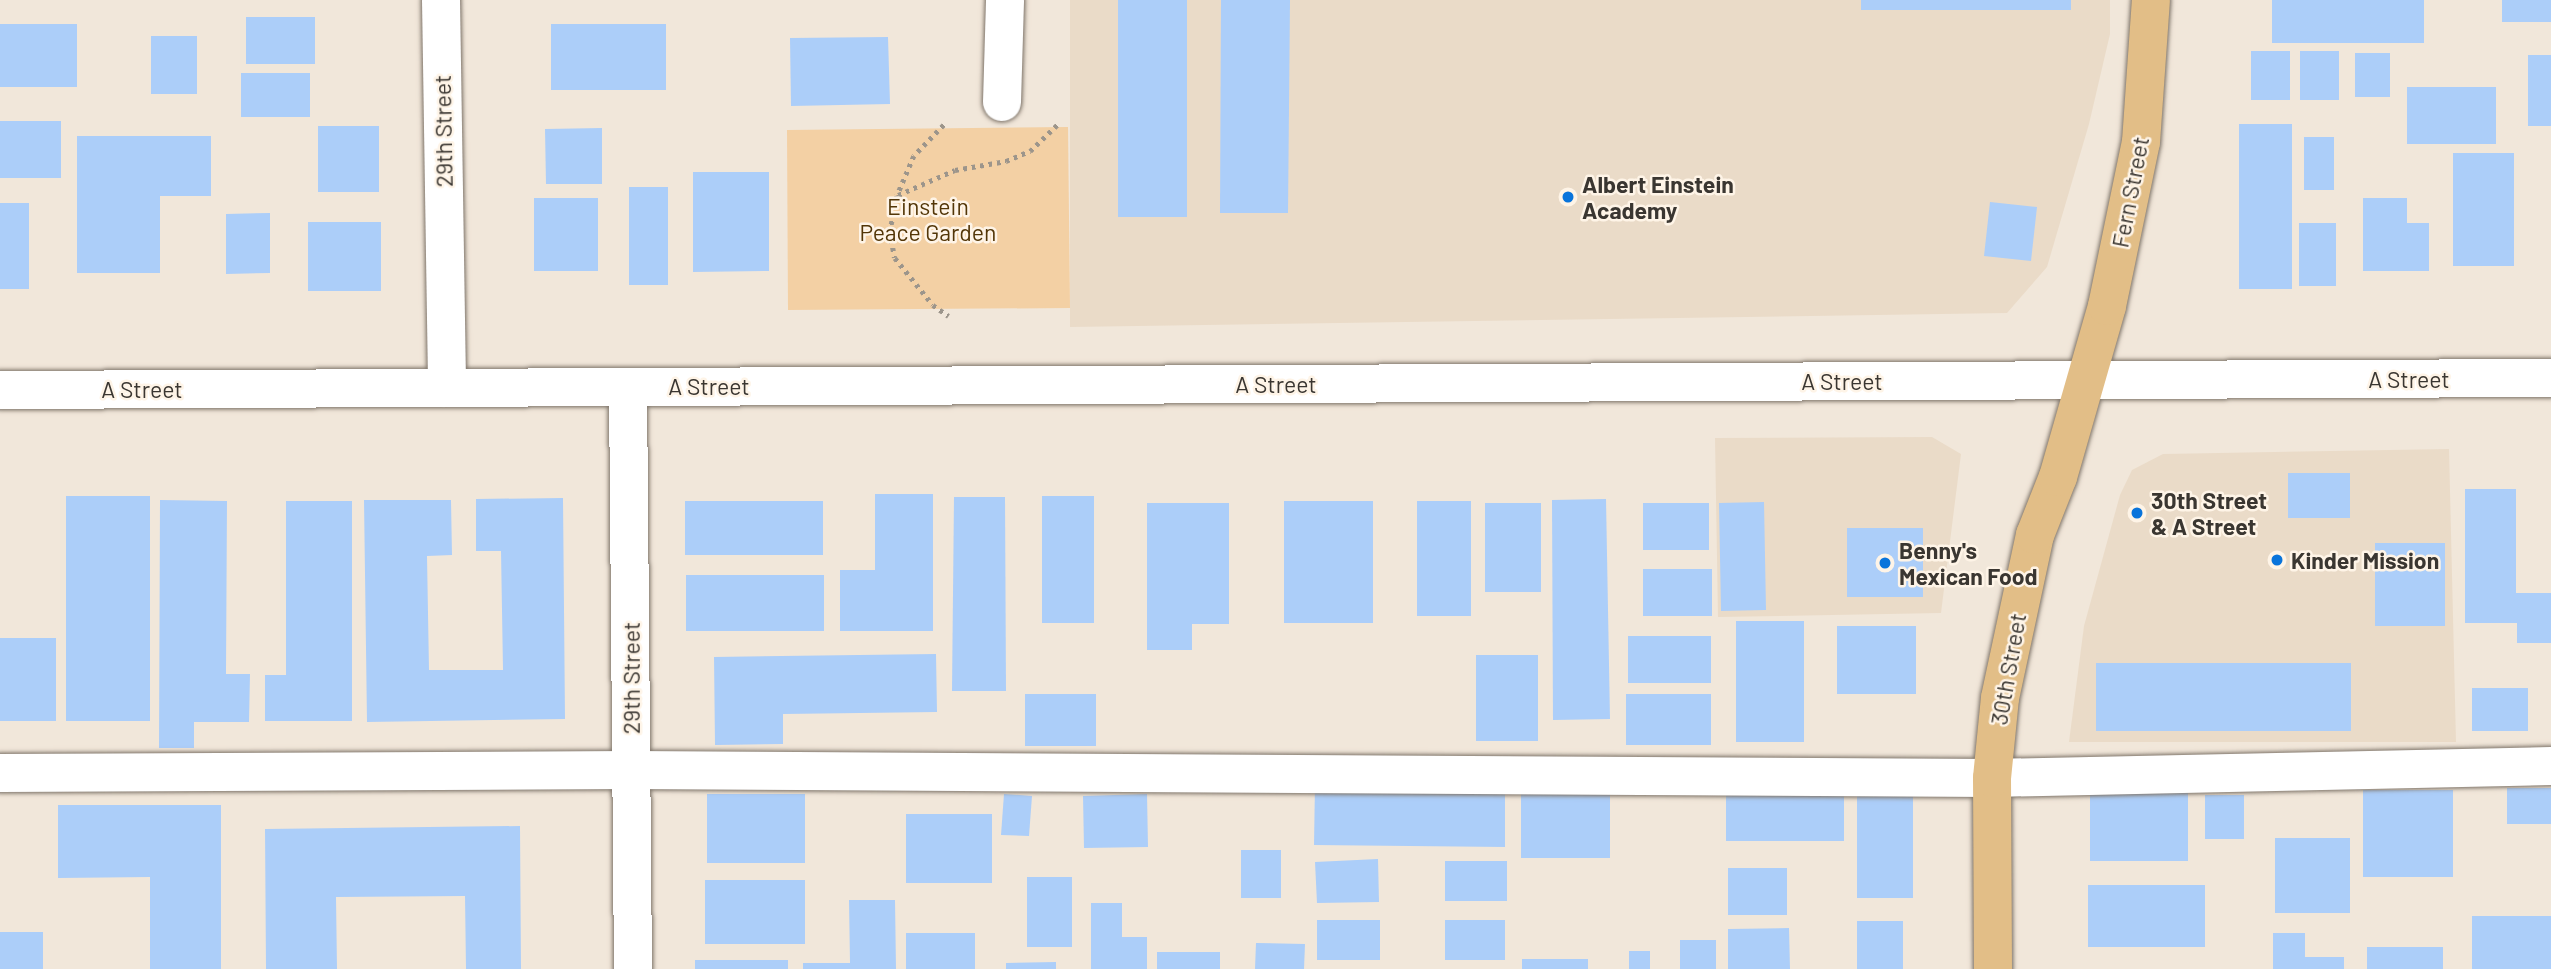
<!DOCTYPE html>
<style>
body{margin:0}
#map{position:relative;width:2551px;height:969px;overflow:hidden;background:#f1e7da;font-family:Barlow,sans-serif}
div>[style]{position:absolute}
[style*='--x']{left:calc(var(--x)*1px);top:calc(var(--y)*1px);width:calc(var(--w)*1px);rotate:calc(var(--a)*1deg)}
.built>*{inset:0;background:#eadbc8}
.green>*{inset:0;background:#f3d0a4}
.building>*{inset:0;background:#accef9}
.path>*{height:4.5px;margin-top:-2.25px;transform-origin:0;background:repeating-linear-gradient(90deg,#9c958b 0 3.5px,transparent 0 8.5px)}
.roads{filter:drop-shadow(0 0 2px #80766b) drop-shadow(0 0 2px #80766b)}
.minor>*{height:38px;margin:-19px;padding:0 19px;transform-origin:19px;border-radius:19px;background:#fff}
.major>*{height:38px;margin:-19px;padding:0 19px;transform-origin:19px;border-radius:19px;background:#e2be87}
.dots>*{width:19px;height:19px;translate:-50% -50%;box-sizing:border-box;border:4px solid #fef4e7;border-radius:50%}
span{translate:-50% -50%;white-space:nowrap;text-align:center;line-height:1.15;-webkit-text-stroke:5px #fef4e7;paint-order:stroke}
.street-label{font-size:23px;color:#3a3631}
.poi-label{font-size:23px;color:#3a3631;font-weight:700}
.left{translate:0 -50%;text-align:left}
.park-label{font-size:23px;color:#533607}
</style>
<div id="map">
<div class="built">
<i style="clip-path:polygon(1070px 0,2110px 0,2110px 34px,2089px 124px,2047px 267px,2007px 313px,1070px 327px)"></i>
<i style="clip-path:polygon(1932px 437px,1961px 454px,1941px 613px,1718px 617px,1715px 438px)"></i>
<i style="clip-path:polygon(2449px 449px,2456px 742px,2069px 742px,2084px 626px,2120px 495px,2132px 470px,2163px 454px)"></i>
</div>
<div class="green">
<i style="clip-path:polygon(1068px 127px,1070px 308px,788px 310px,787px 130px)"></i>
</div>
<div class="building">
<i style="clip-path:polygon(1118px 0,1187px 0,1187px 217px,1118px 217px)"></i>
<i style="clip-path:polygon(1221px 0,1290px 0,1288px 213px,1220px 213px)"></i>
<i style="clip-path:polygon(1861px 0,2071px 0,2071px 10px,1861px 10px)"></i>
<i style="clip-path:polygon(2272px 0,2424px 0,2424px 43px,2272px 43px)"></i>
<i style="clip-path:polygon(2502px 0,2551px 0,2551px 22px,2502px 22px)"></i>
<i style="clip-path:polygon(246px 17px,315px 17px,315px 64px,246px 64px)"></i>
<i style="clip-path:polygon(0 24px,77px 24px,77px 87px,0 87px)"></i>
<i style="clip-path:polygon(551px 24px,666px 24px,666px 90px,551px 90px)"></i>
<i style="clip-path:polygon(151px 36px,197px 36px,197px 94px,151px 94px)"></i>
<i style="clip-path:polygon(888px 37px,890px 104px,791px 106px,790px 38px)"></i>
<i style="clip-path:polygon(2251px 51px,2290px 51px,2290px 100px,2251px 100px)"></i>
<i style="clip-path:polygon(2300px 51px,2339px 51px,2339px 100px,2300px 100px)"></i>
<i style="clip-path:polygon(2355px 53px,2390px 53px,2390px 97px,2355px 97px)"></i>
<i style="clip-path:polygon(2528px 55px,2551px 55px,2551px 126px,2528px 126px)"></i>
<i style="clip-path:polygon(241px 73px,310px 73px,310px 117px,241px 117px)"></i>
<i style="clip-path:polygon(2407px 87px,2496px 87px,2496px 144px,2407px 144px)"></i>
<i style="clip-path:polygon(0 121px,61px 121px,61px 178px,0 178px)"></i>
<i style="clip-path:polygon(2239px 124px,2292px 124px,2292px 289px,2239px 289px)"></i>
<i style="clip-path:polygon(318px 126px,379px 126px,379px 192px,318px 192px)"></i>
<i style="clip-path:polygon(602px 128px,602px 184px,546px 184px,545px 129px)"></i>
<i style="clip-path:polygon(77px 136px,211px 136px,211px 196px,160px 196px,160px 273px,77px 273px)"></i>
<i style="clip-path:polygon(2304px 137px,2334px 137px,2334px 190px,2304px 190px)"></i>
<i style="clip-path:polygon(2453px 153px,2514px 153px,2514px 266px,2453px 266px)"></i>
<i style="clip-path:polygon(693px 172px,769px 172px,769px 271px,693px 272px)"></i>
<i style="clip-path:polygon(629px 187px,668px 187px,668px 285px,629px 285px)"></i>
<i style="clip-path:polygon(534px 198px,598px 198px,598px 271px,534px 271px)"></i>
<i style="clip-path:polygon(2363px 198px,2407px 198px,2407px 223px,2429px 223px,2429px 271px,2363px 271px)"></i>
<i style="clip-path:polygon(1990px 202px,2037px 207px,2031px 261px,1984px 256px)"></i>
<i style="clip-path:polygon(0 203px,29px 203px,29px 289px,0 289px)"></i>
<i style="clip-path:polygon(270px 213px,270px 273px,226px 274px,226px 214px)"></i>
<i style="clip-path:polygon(308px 222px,381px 222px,381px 291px,308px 291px)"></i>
<i style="clip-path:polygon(2299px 223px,2336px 223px,2336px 286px,2299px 286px)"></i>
<i style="clip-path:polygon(2288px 473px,2350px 473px,2350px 518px,2288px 518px)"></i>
<i style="clip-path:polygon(2465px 489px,2516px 489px,2516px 593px,2551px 593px,2551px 643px,2517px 643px,2517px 623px,2465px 623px)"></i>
<i style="clip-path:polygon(875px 494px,933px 494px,933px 631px,840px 631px,840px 570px,875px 570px)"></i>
<i style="clip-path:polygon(66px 496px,150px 496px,150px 721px,66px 721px)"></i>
<i style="clip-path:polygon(1042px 496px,1094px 496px,1094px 623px,1042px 623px)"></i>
<i style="clip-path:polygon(954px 497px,1005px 497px,1006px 691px,952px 691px)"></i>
<i style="clip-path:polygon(563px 498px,565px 719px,367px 722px,364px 500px,451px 500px,452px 555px,427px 556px,429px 670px,503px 670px,501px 551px,476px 551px,476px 499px)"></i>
<i style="clip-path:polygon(1606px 499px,1610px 719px,1553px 720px,1552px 500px)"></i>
<i style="clip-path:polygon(160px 500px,227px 501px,226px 674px,250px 674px,249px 722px,194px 722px,194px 748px,159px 748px)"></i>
<i style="clip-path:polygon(286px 501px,352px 501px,352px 721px,265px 721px,265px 675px,286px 675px)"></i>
<i style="clip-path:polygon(685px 501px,823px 501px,823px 555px,685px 555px)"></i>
<i style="clip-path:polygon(1284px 501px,1373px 501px,1373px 623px,1284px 623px)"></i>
<i style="clip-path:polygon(1417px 501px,1471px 501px,1471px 616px,1417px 616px)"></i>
<i style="clip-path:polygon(1764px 502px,1766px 610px,1721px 611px,1719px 503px)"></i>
<i style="clip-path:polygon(1147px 503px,1229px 503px,1229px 624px,1192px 624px,1192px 650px,1147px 650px)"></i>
<i style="clip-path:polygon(1485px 503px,1541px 503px,1541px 592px,1485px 592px)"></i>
<i style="clip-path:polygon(1643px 503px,1709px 503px,1709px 550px,1643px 550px)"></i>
<i style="clip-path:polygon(1847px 528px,1923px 528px,1923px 597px,1847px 597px)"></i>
<i style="clip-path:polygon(2375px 543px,2445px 543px,2445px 626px,2375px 626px)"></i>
<i style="clip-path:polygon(1643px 569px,1712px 569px,1712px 616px,1643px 616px)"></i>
<i style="clip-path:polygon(686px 575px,824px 575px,824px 631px,686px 631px)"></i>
<i style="clip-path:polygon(1736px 621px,1804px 621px,1804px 742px,1736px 742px)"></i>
<i style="clip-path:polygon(1837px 626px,1916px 626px,1916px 694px,1837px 694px)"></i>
<i style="clip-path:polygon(1628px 636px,1711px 636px,1711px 683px,1628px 683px)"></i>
<i style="clip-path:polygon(0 638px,56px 638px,56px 721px,0 721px)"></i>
<i style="clip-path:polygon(936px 654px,937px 712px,783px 714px,783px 744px,715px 745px,714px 657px)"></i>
<i style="clip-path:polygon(1476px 655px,1538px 655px,1538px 741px,1476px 741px)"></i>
<i style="clip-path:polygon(2096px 663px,2351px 663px,2351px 731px,2096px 731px)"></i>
<i style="clip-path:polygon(2472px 688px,2528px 688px,2528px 731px,2472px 731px)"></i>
<i style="clip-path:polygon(1025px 694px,1096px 694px,1096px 746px,1025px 746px)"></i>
<i style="clip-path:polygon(1626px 694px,1711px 694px,1711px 745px,1626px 745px)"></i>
<i style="clip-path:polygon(1315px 784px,1505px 787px,1505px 847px,1314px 845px)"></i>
<i style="clip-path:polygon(2507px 788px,2551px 788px,2551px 824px,2507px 824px)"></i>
<i style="clip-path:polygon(2363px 790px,2453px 790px,2453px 877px,2363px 877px)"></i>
<i style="clip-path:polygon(1521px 792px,1610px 792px,1610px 858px,1521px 858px)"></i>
<i style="clip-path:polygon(2090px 792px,2188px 792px,2188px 861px,2090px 861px)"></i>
<i style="clip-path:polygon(1726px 793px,1844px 793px,1844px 841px,1726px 841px)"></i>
<i style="clip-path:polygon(707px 794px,805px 794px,805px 863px,707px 863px)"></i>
<i style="clip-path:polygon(1004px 794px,1032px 796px,1029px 836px,1001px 835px)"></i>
<i style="clip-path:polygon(1147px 794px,1148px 847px,1084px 848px,1083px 796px)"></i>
<i style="clip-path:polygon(1857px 795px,1913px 795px,1913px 898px,1857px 898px)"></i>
<i style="clip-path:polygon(2205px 795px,2244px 795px,2244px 839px,2205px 839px)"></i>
<i style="clip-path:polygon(58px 805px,221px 805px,221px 969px,150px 969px,150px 877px,58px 878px)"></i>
<i style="clip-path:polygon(906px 814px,992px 814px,992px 883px,906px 883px)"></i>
<i style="clip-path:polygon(520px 826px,521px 969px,466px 969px,465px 896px,336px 897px,337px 969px,266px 969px,265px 829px)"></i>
<i style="clip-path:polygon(2275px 838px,2350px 838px,2350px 913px,2275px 913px)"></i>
<i style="clip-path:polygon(1241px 850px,1281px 850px,1281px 898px,1241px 898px)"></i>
<i style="clip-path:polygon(1378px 859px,1379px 902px,1317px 903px,1315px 862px)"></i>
<i style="clip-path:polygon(1445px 861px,1507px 861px,1507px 901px,1445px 901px)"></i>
<i style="clip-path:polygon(1728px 868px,1787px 868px,1787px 915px,1728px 915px)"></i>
<i style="clip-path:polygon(1027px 877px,1072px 877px,1072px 947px,1027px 947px)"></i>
<i style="clip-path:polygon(705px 880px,805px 880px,805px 944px,705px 944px)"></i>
<i style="clip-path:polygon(2088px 885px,2205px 885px,2205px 947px,2088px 947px)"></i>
<i style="clip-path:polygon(849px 900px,895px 900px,896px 969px,803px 969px,803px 963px,850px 963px)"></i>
<i style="clip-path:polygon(1091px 903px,1122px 903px,1122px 937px,1147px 937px,1147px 969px,1091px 969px)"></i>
<i style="clip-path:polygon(2472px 916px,2551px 916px,2551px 969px,2472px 969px)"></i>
<i style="clip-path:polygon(1317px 920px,1380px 920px,1380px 960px,1317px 960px)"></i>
<i style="clip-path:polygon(1445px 920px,1505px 920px,1505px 960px,1445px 960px)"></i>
<i style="clip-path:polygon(1857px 921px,1903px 921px,1903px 969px,1857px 969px)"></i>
<i style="clip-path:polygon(1789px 928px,1790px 969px,1728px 969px,1728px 929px)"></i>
<i style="clip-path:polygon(0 932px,43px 932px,43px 969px,0 969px)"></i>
<i style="clip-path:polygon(906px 933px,975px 933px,975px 969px,906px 969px)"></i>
<i style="clip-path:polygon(2273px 933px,2305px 933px,2305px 957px,2344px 957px,2344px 969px,2273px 969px)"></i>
<i style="clip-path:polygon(1680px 940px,1716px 940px,1716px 969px,1680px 969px)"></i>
<i style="clip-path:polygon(1256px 943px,1305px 944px,1304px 969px,1255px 969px)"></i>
<i style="clip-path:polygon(2367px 947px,2443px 947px,2443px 969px,2367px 969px)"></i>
<i style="clip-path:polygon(1629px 951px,1650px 951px,1650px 969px,1629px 969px)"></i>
<i style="clip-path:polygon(1157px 952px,1220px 952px,1220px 969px,1157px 969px)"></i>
<i style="clip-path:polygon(1522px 959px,1588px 959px,1588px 969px,1522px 969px)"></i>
<i style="clip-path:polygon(695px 960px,788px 960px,788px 969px,695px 969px)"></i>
<i style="clip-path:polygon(1056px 962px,1056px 969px,1006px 969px,1006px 963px)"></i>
</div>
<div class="path">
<i style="--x:944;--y:125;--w:43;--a:134.1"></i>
<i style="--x:914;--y:156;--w:43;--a:113"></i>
<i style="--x:897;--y:196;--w:36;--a:101"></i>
<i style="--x:890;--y:231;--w:27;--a:80"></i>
<i style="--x:895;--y:258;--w:60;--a:51"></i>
<i style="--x:933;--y:305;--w:19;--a:35"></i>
<i style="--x:898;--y:195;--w:62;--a:-23.7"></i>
<i style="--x:955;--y:170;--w:52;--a:-10"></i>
<i style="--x:1006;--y:161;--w:26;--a:-23"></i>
<i style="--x:1030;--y:151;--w:40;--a:-44"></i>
</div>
<div class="roads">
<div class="minor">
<i style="--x:441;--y:0;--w:388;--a:89.1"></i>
<i style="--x:1002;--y:102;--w:102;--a:-88.3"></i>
<i style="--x:628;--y:387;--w:582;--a:89.51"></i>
<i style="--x:0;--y:390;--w:2551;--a:-0.27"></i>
<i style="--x:0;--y:773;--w:631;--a:-0.27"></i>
<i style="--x:631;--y:770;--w:1361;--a:0.34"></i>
<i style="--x:1992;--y:778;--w:559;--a:-1.23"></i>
</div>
<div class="major">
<i style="--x:1993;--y:969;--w:191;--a:-90.3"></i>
<i style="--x:1992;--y:778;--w:80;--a:-84.3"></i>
<i style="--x:2000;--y:698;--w:167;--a:-77.9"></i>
<i style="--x:2035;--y:535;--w:62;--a:-68.4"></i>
<i style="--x:2058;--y:477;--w:178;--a:-74"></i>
<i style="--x:2107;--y:306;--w:167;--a:-78.3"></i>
<i style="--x:2141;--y:142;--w:142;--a:-86"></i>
</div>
</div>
<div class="dots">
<i style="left:1568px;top:197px;background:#0974db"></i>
<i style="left:2137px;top:513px;background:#0974db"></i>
<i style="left:2277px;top:560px;background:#0974db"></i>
<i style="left:1885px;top:563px;background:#0974db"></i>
</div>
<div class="street-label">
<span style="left:443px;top:131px;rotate:-91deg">29th Street</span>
<span style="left:2130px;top:192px;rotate:-79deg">Fern Street</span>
<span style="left:2409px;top:379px">A Street</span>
<span style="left:1842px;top:381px">A Street</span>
<span style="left:1276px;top:384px">A Street</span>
<span style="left:709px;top:386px">A Street</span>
<span style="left:142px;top:389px">A Street</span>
<span style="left:2008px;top:669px;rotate:-80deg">30th Street</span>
<span style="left:631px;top:678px;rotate:-90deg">29th Street</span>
</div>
<div class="poi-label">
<span class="left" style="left:1582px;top:197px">Albert Einstein<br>Academy</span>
<span class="left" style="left:2151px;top:513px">30th Street<br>&amp; A Street</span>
<span class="left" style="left:1899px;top:563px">Benny's<br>Mexican Food</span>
<span class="left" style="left:2291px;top:560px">Kinder Mission</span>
</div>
<div class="park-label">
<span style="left:928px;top:219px">Einstein<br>Peace Garden</span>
</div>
</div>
